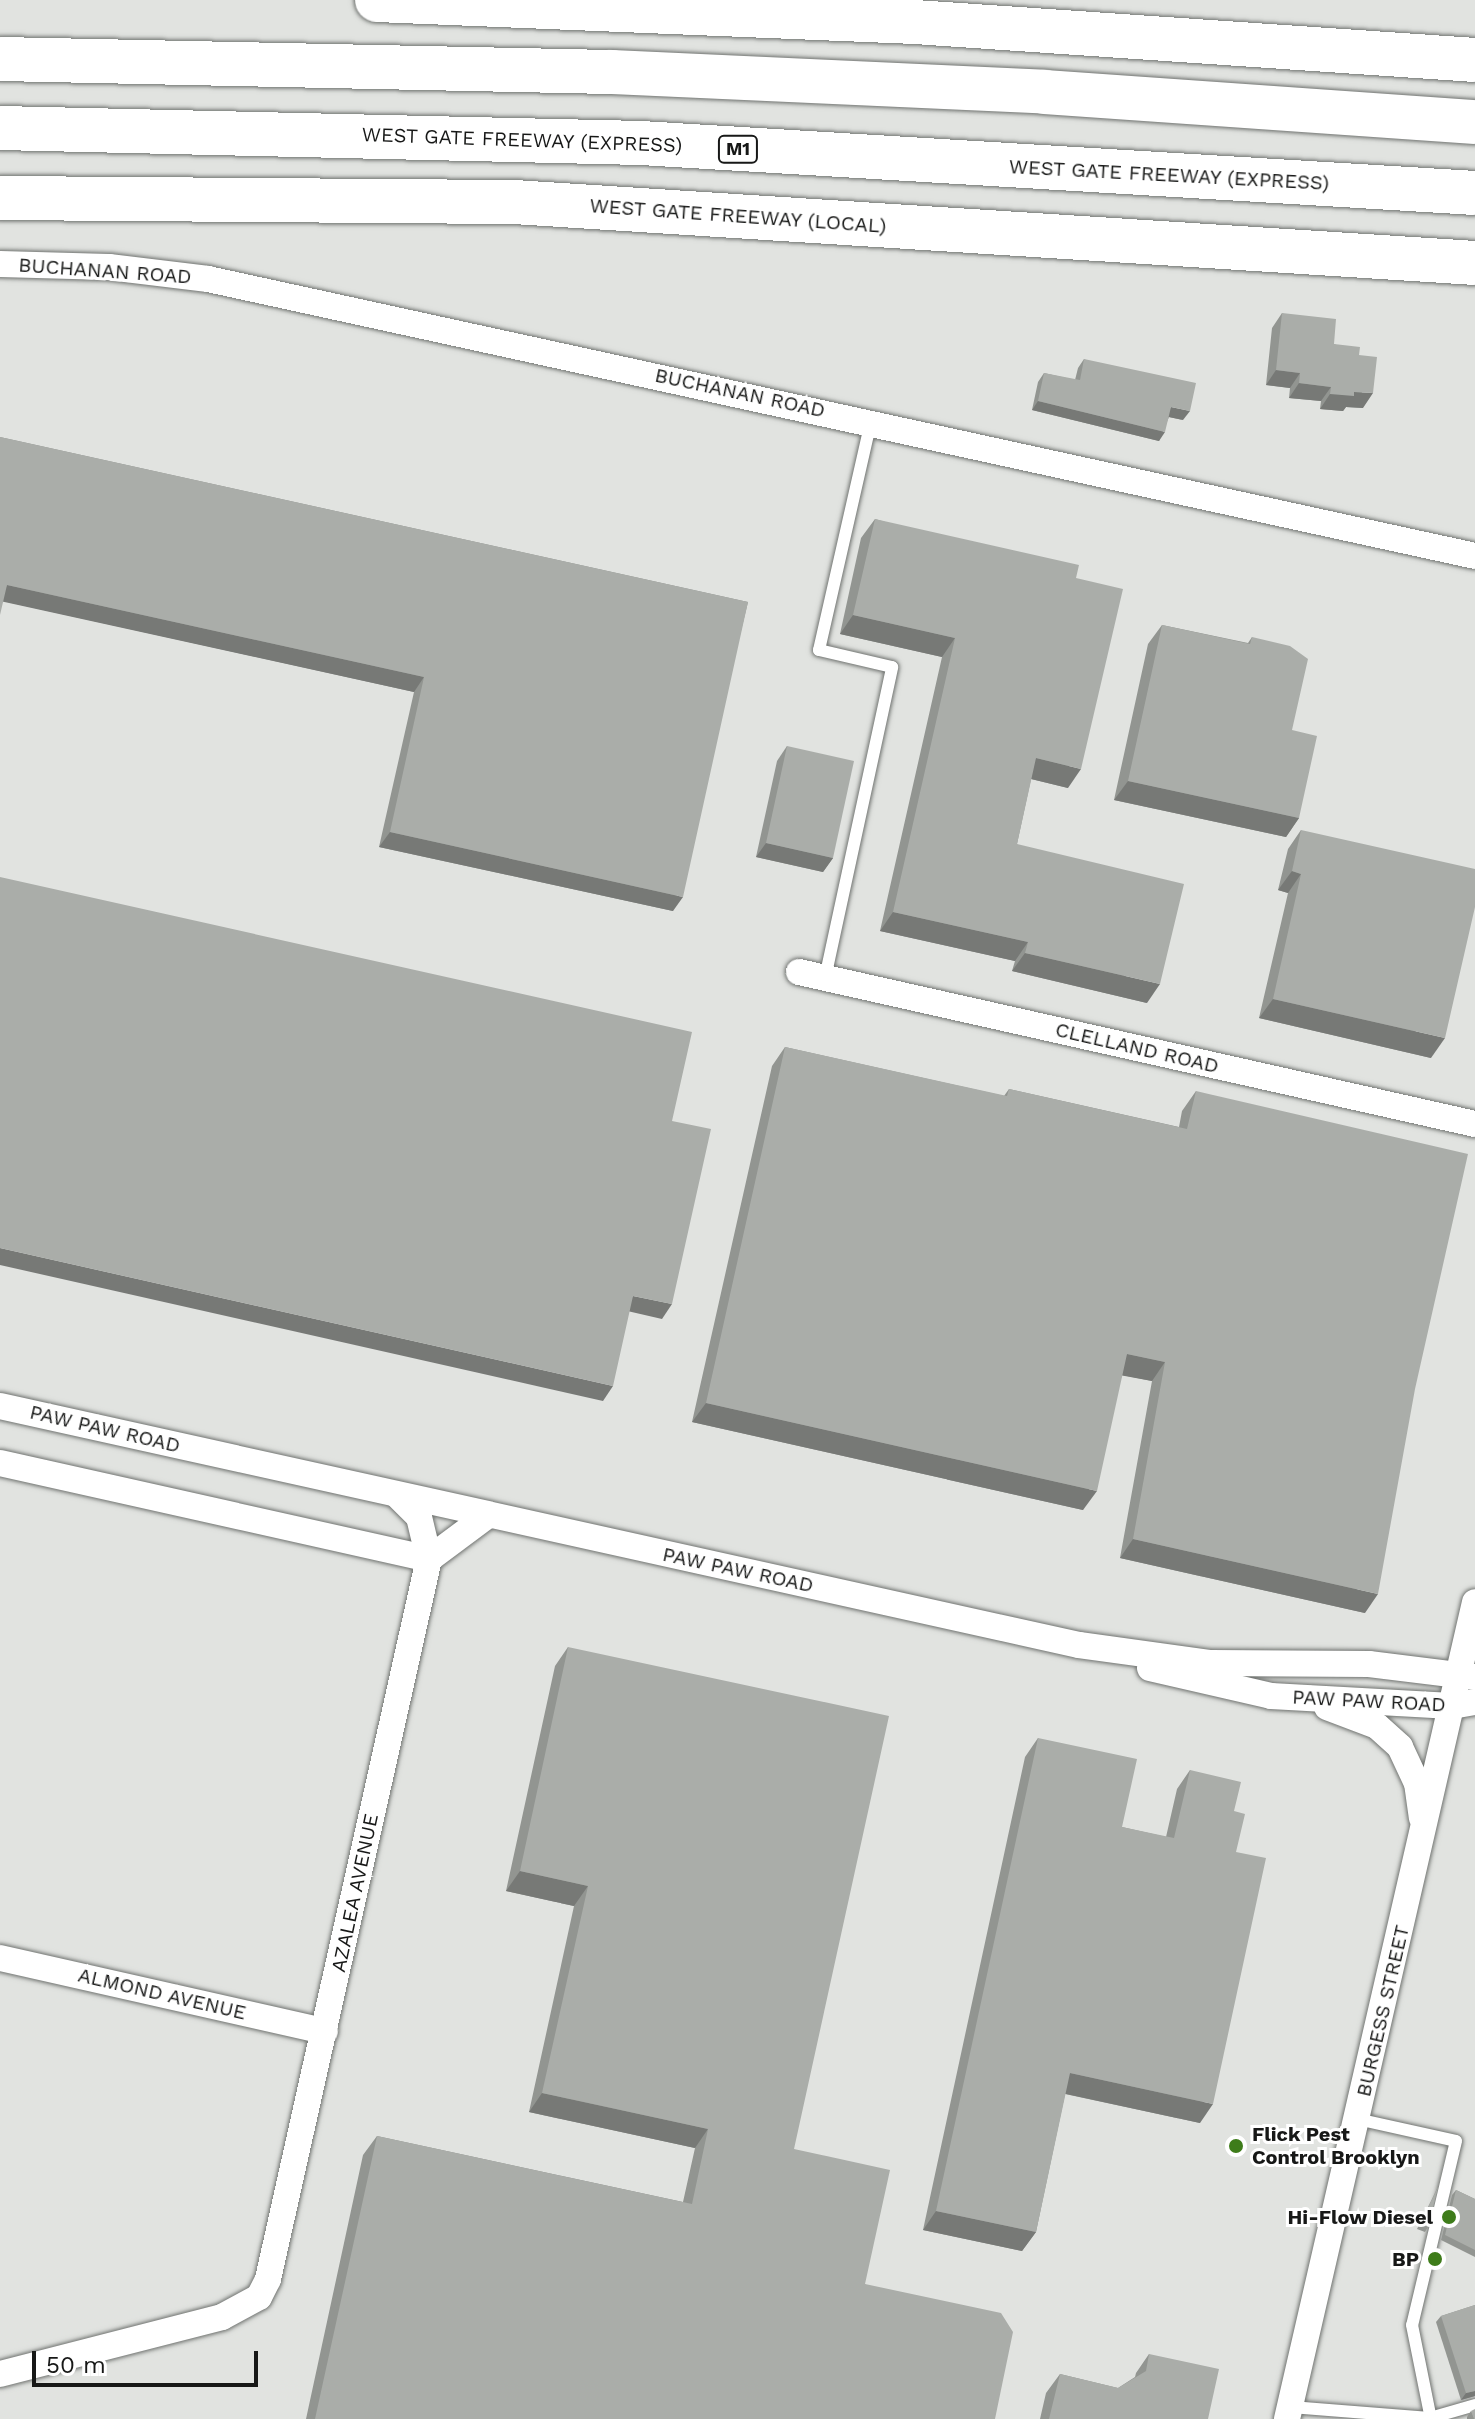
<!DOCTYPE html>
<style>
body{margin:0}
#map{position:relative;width:1475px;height:2419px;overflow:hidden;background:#e1e3e0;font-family:"Work Sans",sans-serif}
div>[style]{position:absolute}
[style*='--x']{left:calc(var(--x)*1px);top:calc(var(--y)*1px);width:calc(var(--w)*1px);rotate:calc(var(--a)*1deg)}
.roads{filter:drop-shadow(0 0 2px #707370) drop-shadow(0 0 2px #707370)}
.service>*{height:12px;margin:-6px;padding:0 6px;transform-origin:6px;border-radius:6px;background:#fff}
.minor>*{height:26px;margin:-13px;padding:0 13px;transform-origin:13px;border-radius:13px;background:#fff}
.motorway>*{height:44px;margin:-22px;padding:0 22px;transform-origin:22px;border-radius:22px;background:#fff}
.wall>*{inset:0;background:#929591}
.shaded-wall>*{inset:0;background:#777976}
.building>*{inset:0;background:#aaada9}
.dots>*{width:22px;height:22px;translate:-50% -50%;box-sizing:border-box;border:4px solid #fff;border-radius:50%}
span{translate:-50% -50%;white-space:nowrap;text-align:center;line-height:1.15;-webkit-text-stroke:6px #fff;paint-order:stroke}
.shield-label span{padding:2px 6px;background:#fff;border:2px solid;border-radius:6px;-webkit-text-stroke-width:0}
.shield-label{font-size:18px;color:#171817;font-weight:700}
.street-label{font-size:20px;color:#171817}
.poi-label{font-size:20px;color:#171817;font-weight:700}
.left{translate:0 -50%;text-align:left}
.right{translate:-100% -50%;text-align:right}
.scale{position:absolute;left:32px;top:2351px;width:226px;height:36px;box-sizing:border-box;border:4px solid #171817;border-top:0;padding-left:10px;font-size:24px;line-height:28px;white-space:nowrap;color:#171817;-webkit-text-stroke:6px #fff;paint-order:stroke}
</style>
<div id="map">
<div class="roads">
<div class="service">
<i style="--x:825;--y:978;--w:318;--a:-77.8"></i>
<i style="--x:892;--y:667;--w:75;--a:-166.9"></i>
<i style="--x:819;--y:650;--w:234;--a:-77.2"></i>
<i style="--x:1357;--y:2119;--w:101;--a:12.5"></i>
<i style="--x:1456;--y:2141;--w:189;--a:103.4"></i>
<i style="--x:1412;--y:2325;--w:96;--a:78.6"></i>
<i style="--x:1291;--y:2407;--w:139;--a:4.5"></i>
<i style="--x:1430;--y:2418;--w:47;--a:-16.1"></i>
</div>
<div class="minor">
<i style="--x:0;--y:264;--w:109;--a:1.6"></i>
<i style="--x:109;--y:267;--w:100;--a:6.9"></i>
<i style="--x:208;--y:279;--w:1297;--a:12.33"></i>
<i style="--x:799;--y:972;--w:693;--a:12.67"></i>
<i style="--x:0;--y:1406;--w:1105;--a:12.49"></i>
<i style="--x:1079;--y:1645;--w:133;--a:7.8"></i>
<i style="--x:1211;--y:1663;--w:158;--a:0.4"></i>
<i style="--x:1369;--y:1664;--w:107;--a:7"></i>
<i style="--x:0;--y:1463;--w:440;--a:12.6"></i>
<i style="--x:397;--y:1495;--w:31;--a:45"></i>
<i style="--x:419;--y:1517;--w:43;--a:76.6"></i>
<i style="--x:1150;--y:1668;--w:124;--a:13"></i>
<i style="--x:1271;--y:1696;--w:181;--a:3.2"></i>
<i style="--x:1452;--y:1706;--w:23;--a:-10"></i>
<i style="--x:1327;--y:1707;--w:53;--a:20.8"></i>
<i style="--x:1377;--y:1726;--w:31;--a:42"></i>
<i style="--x:1400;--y:1747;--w:40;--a:65"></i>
<i style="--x:1417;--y:1783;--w:35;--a:82"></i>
<i style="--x:0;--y:1958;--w:333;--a:12.7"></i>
<i style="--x:0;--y:2374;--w:229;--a:-14.4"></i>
<i style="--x:222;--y:2317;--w:42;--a:-28.4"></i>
<i style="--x:259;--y:2297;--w:20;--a:-63"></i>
<i style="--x:268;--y:2279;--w:738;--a:-77.4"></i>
<i style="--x:429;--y:1559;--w:74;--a:-36.7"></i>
<i style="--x:1287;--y:2419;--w:838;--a:-77.04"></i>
</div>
<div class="motorway">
<i style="--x:377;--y:0;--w:538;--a:2.34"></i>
<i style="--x:915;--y:22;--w:561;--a:3.88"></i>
<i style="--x:0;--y:59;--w:612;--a:1.22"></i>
<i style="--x:612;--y:72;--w:433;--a:2.6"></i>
<i style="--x:1045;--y:92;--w:431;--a:4"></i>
<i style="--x:0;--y:128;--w:641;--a:1.34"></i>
<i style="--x:641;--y:143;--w:835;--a:3.43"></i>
<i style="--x:0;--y:198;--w:514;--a:0.45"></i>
<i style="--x:514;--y:202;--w:963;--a:3.63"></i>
</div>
</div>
<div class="wall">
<i style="clip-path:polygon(1282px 313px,1334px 344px,1359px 355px,1363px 408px,1346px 407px,1343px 411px,1320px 409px,1321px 401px,1289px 398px,1290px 388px,1266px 385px,1272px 328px)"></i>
<i style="clip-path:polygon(1084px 359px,1183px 420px,1169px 417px,1159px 441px,1032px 410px,1038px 382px,1044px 373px,1075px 380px,1078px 368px)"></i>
<i style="clip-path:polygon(0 437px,748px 602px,673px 911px,379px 847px,414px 692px,3px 601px)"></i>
<i style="clip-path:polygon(875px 519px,1076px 578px,1068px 788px,1031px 779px,1017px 844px,1147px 1003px,1012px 971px,1015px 961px,880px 931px,942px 657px,840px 634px,861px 538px)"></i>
<i style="clip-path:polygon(1162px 625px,1248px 643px,1252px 637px,1292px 730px,1299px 818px,1286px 837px,1114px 800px,1148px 644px)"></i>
<i style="clip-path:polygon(787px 746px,833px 858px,823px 872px,756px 857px,777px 761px)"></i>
<i style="clip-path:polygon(1301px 830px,1431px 1058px,1259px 1018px,1288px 893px,1278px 890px,1288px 849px)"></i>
<i style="clip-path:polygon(785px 1047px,1004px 1096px,1009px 1089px,1179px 1127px,1182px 1111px,1196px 1091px,1365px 1613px,1120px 1558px,1152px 1381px,1122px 1375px,1083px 1510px,692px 1422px,772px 1066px)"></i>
<i style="clip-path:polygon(568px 1647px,794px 2149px,865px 2284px,995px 2419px,306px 2419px,363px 2155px,377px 2136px,683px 2202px,695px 2148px,529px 2112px,574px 1906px,506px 1891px,555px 1666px)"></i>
<i style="clip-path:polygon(1038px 1738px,1122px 1827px,1166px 1837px,1177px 1789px,1190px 1770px,1234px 1811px,1236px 1852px,1200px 2123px,1065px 2094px,1036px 2232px,1022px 2251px,923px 2230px,1025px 1757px)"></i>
<i style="clip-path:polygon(1438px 2187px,1428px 2227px,1425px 2232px,1417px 2229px)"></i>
<i style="clip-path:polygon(1456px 2190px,1475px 2199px,1475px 2257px,1441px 2240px,1452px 2195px)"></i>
<i style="clip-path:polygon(1475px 2305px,1475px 2396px,1461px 2400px,1436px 2322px,1441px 2316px)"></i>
<i style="clip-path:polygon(1149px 2354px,1208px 2419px,1040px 2419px,1046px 2393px,1060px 2374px,1118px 2388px,1135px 2377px,1136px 2373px)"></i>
<i style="clip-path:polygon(1471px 2411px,1475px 2419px,1467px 2419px,1467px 2417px)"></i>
</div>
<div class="shaded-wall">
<i style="clip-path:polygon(1276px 370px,1300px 373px,1290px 388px,1266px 385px)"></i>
<i style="clip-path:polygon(1299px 383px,1331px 387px,1321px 401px,1289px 398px)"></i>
<i style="clip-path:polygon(1354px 392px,1373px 393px,1363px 408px,1346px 407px,1343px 411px,1320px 409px,1330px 394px)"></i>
<i style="clip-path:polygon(1038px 401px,1165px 432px,1159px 441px,1032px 410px)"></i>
<i style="clip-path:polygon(1171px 407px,1190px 411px,1183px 420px,1164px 416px)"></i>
<i style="clip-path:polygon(7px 585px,424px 677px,414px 692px,0 601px)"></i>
<i style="clip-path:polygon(853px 615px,955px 638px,942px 657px,840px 634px)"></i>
<i style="clip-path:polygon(1036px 758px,1081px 769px,1068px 788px,1023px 777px)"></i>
<i style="clip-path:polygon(1128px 781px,1299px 818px,1286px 837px,1114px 800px)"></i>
<i style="clip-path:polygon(390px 832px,683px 897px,673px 911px,379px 847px)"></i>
<i style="clip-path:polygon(766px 843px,833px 858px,823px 872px,756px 857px)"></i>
<i style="clip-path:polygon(1292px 871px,1301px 874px,1288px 893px,1278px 890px)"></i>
<i style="clip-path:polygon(893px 912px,1028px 942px,1015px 961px,880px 931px)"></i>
<i style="clip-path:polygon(1025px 953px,1160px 984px,1147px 1003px,1012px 971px)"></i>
<i style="clip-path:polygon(1273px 999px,1445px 1038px,1431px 1058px,1259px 1018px)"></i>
<i style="clip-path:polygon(0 1248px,613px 1386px,603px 1401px,0 1265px)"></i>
<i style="clip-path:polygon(633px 1296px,672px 1304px,662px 1319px,623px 1310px)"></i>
<i style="clip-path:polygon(1127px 1354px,1165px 1362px,1152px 1381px,1114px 1374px)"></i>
<i style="clip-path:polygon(706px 1403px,1097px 1491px,1083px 1510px,692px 1422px)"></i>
<i style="clip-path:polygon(1133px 1539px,1378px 1594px,1365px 1613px,1120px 1558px)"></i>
<i style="clip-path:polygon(520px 1871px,588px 1886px,574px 1906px,506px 1891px)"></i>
<i style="clip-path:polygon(1070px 2073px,1213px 2104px,1200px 2123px,1057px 2092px)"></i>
<i style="clip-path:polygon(542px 2093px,708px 2129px,695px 2148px,529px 2112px)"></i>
<i style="clip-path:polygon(936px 2211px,1036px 2232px,1022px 2251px,923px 2230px)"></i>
<i style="clip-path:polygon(1475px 2391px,1475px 2396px,1461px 2400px,1466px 2393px)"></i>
</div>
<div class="building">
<i style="clip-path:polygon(1282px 313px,1336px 319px,1334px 344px,1360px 347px,1359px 355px,1377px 357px,1373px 393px,1354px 392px,1354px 396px,1330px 394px,1331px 387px,1299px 383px,1300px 373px,1276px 370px)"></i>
<i style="clip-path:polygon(1084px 359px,1196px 383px,1190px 411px,1171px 407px,1165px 432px,1038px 401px,1044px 373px,1080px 380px)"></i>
<i style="clip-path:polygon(0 437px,748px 602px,683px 897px,390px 832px,424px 677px,7px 585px,0 615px)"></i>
<i style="clip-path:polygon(875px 519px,1079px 565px,1076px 578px,1123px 589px,1081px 769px,1036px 758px,1017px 844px,1184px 884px,1160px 984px,1025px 953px,1028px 942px,893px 912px,955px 638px,853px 615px)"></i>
<i style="clip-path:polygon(1162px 625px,1250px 644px,1252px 637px,1290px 646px,1308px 659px,1292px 730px,1317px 736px,1299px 818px,1128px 781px)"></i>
<i style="clip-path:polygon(787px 746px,854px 761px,833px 858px,766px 843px)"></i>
<i style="clip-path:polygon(1301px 830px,1475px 869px,1475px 907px,1445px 1038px,1273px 999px,1301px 874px,1292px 871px)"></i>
<i style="clip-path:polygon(0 877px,692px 1032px,672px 1121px,711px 1129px,672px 1304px,633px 1296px,613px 1386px,0 1248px)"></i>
<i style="clip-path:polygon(785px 1047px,1007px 1096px,1009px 1089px,1187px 1129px,1196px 1091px,1468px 1154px,1415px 1389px,1378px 1594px,1133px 1539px,1165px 1362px,1127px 1354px,1097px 1491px,706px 1403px)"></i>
<i style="clip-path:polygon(568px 1647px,889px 1716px,794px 2149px,890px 2170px,865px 2284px,1001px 2313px,1013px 2332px,995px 2419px,315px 2419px,377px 2136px,692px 2204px,708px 2129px,542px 2093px,588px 1886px,520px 1871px)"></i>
<i style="clip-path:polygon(1038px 1738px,1137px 1759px,1122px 1827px,1174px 1838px,1190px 1770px,1241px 1782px,1234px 1811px,1245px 1814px,1236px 1852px,1266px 1858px,1213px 2104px,1070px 2073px,1036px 2232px,936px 2211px)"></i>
<i style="clip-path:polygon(1438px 2187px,1428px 2227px,1420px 2224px)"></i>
<i style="clip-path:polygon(1456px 2190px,1475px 2199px,1475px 2250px,1445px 2235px)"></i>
<i style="clip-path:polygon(1475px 2305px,1475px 2391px,1466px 2393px,1441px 2316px)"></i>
<i style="clip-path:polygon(1149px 2354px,1219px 2369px,1208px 2419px,1049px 2419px,1060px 2374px,1118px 2388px,1146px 2371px)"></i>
<i style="clip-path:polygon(1475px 2409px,1475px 2419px,1474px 2419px,1471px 2411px)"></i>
</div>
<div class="dots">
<i style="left:1236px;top:2146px;background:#3e7c1a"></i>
<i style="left:1449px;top:2217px;background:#3e7c1a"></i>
<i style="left:1435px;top:2259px;background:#3e7c1a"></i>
</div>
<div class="shield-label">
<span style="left:738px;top:149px">M1</span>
</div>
<div class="street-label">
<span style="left:522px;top:140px;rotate:2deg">WEST GATE FREEWAY (EXPRESS)</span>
<span style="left:1169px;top:175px;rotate:3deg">WEST GATE FREEWAY (EXPRESS)</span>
<span style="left:738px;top:216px;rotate:4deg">WEST GATE FREEWAY (LOCAL)</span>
<span style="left:105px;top:271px;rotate:4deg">BUCHANAN ROAD</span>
<span style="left:740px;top:393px;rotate:12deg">BUCHANAN ROAD</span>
<span style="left:1137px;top:1048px;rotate:13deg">CLELLAND ROAD</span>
<span style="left:105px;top:1429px;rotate:13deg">PAW PAW ROAD</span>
<span style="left:738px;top:1570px;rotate:12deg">PAW PAW ROAD</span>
<span style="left:1369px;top:1701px;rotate:3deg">PAW PAW ROAD</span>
<span style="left:355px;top:1893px;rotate:-78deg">AZALEA AVENUE</span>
<span style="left:162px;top:1994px;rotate:13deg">ALMOND AVENUE</span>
<span style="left:1383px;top:2011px;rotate:-77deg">BURGESS STREET</span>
</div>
<div class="poi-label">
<span class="left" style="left:1252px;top:2146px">Flick Pest<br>Control Brooklyn</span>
<span class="right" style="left:1433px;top:2217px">Hi-Flow Diesel</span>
<span class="right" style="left:1419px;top:2259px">BP</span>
</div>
<div class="scale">50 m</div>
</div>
